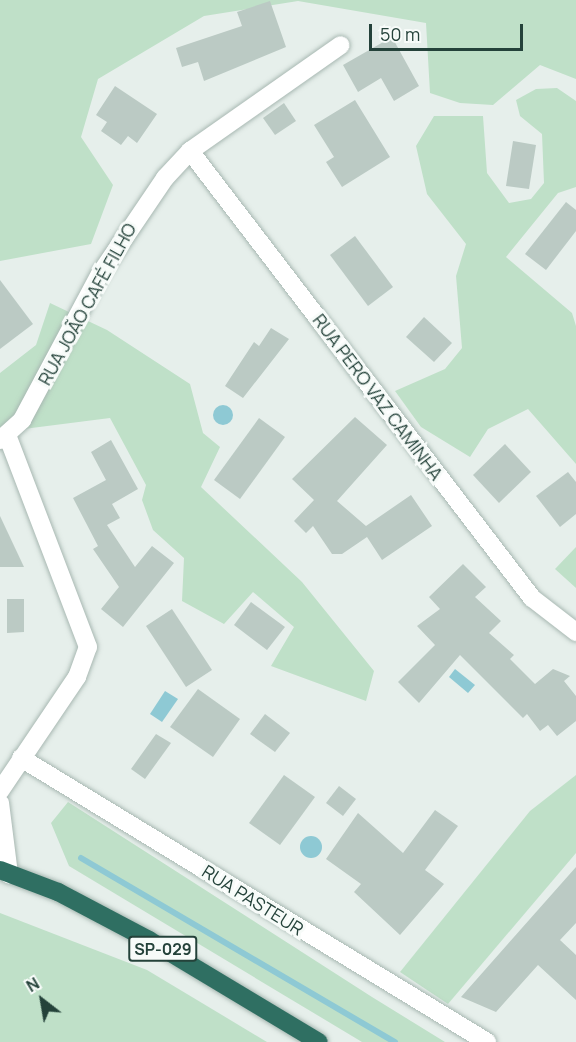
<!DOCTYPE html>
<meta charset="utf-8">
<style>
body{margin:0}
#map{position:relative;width:576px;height:1042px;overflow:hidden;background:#e6efeb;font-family:Manrope,sans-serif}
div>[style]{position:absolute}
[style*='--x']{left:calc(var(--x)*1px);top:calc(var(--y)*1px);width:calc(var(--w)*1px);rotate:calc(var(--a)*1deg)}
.green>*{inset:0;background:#bfe0c8}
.water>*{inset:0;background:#8ec9d4}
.round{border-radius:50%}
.stream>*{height:6px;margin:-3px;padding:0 3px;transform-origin:3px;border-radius:3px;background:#8ec9d4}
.building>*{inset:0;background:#bbcac4}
.roads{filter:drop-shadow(0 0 2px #a8b8b2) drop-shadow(0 0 2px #a8b8b2)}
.street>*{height:18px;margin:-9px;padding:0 9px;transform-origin:9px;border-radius:9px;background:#fff}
.highway>*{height:18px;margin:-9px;padding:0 9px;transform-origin:9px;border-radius:9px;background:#2f6f62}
span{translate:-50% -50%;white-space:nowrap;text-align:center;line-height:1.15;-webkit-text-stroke:6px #f7fbf9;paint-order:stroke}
.shield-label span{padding:2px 4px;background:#f7fbf9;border:2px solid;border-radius:4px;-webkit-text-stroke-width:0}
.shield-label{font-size:16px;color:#24423a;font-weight:700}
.street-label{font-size:18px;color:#24423a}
.north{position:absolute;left:12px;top:970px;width:60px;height:60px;-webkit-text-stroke:4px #f7fbf9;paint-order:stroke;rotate:329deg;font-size:16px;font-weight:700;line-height:24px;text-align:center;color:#24423a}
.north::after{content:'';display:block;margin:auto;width:21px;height:27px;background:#24423a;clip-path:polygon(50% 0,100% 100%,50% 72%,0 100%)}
.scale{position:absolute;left:369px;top:24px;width:154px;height:27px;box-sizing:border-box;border:3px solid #24423a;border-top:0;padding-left:8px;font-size:18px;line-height:21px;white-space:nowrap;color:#24423a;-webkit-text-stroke:4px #f7fbf9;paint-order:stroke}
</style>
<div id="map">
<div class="green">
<i style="clip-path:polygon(0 0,576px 0,576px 79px,540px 65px,493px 105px,460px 103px,430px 93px,426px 23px,298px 1px,204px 16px,98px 79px,81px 137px,113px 185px,91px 244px,0 261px)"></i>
<i style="clip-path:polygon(557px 88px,576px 101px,576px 187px,558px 193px,506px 257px,572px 313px,576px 326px,576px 464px,528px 409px,488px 429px,470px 457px,421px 427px,395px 391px,445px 369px,462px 348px,456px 276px,466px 244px,427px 194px,416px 146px,434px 116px,483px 116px,487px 173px,509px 203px,531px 199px,544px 183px,542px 134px,520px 116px,516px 100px,536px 89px)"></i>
<i style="clip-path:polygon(50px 303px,107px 330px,190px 384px,203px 433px,220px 447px,201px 487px,302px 582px,374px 671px,366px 701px,271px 666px,294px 627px,253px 592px,224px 624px,182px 601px,184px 558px,153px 530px,142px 500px,146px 485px,110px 418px,0 432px,0 373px,36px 345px)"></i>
<i style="clip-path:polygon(576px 547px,576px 588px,555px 569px)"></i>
<i style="clip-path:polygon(576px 775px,576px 853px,448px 1004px,400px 972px,530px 811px)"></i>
<i style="clip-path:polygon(68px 802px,372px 997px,445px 1042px,362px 1042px,69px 866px,51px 823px)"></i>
<i style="clip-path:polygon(0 913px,147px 970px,267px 1042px,0 1042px)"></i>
</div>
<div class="water">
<i class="round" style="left:213px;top:405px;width:20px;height:20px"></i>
<i style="clip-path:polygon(455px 669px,475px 685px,468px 693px,449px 677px)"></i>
<i style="clip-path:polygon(165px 691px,178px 699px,162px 722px,150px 714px)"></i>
<i class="round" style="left:300px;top:836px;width:22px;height:22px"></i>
</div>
<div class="stream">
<i style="--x:81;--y:858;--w:364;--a:30.4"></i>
</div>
<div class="building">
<i style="clip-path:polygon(270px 1px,286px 47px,204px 81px,198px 62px,182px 67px,176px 48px,242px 26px,237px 12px)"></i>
<i style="clip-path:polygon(392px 37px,419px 86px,394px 101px,381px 78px,358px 92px,343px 65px)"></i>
<i style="clip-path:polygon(115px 86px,157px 114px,137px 143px,128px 136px,121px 145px,101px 131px,107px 122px,96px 115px)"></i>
<i style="clip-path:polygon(355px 100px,390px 157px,342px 187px,326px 162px,334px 157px,314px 125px)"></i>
<i style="clip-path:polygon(284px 103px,296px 121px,275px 135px,263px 118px)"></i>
<i style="clip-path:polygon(513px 141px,536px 145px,529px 189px,506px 186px)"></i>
<i style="clip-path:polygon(566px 202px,576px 210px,576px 231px,546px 270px,525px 254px)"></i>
<i style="clip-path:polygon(355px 236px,393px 287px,368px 306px,330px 255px)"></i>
<i style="clip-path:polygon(0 280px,33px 324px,0 349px)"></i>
<i style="clip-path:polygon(424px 317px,452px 343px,434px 362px,406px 337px)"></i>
<i style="clip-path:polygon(271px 328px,289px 339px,243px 398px,225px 386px,254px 342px,259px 346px)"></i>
<i style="clip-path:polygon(355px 417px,387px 445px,337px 501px,366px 526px,411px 495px,432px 526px,382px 560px,367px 537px,342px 554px,332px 554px,313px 526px,306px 533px,294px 521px,314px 500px,292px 479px)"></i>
<i style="clip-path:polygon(259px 418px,285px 437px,240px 499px,214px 480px)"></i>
<i style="clip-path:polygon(111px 440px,138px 489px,112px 504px,120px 518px,107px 525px,135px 567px,152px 546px,174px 563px,123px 627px,101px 609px,119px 587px,93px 549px,98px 546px,73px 498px,106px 480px,91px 452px)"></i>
<i style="clip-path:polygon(505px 444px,531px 472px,499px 503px,473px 475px)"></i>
<i style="clip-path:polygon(568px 472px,576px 482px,576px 514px,560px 527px,536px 496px)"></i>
<i style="clip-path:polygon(0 516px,24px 567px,0 567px)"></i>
<i style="clip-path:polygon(463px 564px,486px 587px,475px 597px,501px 621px,489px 633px,514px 655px,510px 659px,535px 684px,553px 669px,570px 676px,564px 681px,576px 696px,576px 721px,557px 736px,548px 725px,540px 731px,527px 714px,523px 718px,460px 655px,419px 703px,398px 682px,435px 645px,417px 626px,440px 609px,429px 597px)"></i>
<i style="clip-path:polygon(7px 599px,24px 599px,24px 632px,7px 633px)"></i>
<i style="clip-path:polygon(251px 602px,285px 627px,267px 650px,234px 625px)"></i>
<i style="clip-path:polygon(172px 609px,212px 670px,186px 687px,146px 626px)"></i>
<i style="clip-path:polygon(198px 689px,240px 719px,213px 757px,170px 727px)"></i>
<i style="clip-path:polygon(265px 714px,290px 733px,275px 752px,250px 734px)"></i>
<i style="clip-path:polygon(156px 734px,171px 743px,145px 779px,131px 769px)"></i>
<i style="clip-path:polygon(284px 775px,315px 797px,280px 845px,249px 823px)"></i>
<i style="clip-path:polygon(339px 786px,356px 799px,343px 816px,326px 803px)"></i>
<i style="clip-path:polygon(435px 810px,458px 826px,425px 870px,444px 884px,400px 935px,354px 892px,361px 884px,326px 859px,358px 813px,403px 853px)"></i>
<i style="clip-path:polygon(576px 867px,576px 923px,560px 940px,576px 955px,576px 1000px,538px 965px,496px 1012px,461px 997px)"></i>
</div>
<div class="roads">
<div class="street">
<i style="--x:190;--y:151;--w:563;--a:52.58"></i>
<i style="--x:532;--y:598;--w:56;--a:37.7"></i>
<i style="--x:0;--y:440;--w:30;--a:-42"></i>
<i style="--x:22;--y:420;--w:166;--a:-61.9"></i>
<i style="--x:100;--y:274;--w:116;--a:-55.9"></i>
<i style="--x:165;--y:178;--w:37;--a:-47"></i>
<i style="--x:190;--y:151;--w:184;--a:-35.1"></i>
<i style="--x:21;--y:758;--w:546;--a:31.36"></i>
<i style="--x:0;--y:791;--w:138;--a:-56"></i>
<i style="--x:77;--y:677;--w:32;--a:-70"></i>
<i style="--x:88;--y:647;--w:227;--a:-110.9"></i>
<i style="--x:0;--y:803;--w:72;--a:82.8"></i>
</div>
<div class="highway">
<i style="--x:0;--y:870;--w:62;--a:20.8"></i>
<i style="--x:58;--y:892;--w:103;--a:27.8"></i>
<i style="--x:149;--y:940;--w:198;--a:31"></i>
</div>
</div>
<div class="shield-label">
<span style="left:163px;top:949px">SP-029</span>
</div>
<div class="street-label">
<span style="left:87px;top:304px;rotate:-61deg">RUA JOÃO CAFÉ FILHO</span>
<span style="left:378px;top:397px;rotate:53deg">RUA PERO VAZ CAMINHA</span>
<span style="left:253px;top:900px;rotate:32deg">RUA PASTEUR</span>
</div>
<div class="north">N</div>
<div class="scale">50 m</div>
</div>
